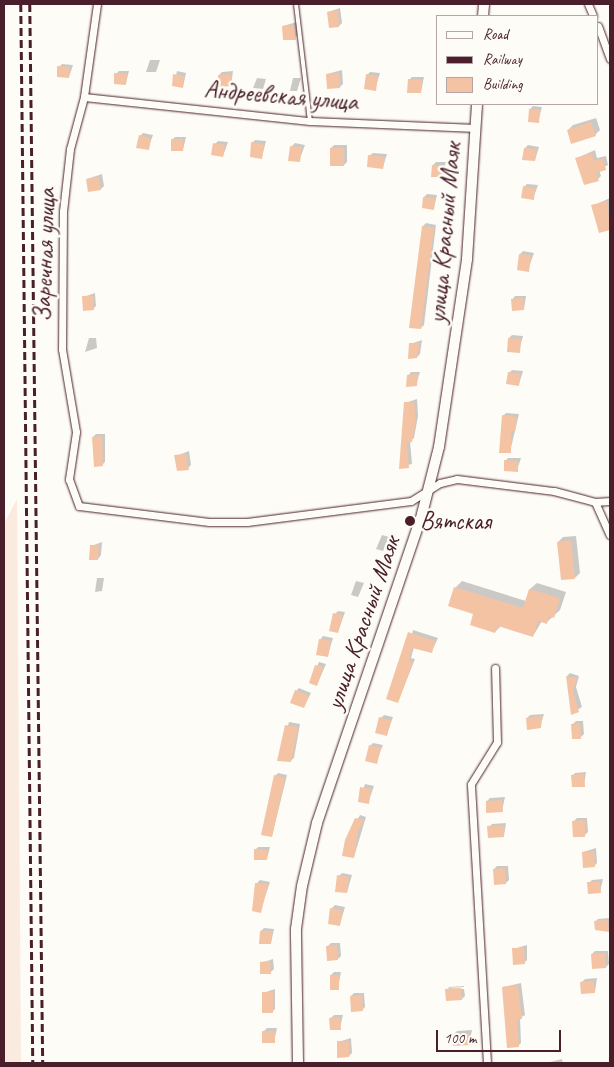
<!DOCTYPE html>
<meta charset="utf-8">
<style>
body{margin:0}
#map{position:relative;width:614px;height:1067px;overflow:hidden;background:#fdfcf7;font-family:Caveat,sans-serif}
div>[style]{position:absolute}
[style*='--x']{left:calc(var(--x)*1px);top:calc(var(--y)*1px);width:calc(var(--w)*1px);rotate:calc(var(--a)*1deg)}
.built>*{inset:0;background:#faebde}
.shadow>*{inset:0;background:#0003}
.building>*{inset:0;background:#f4c3a4}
.roads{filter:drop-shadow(0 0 1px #4a1f2b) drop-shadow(0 0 1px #4a1f2b)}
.lane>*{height:4px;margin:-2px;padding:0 2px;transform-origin:2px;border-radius:2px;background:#fdfcf7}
.street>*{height:7px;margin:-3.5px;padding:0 3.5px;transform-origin:3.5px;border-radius:3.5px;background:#fdfcf7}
.secondary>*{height:10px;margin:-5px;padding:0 5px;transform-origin:5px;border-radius:5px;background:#fdfcf7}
.rail>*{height:2.5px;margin-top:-1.25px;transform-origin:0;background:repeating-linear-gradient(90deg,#4a1f2b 0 8px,transparent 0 12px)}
.dots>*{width:14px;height:14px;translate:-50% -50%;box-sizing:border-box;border:2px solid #fdfcf7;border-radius:50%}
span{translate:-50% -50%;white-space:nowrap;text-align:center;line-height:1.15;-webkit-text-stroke:5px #fdfcf7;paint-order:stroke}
.street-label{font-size:25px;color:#4a1f2b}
.poi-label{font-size:25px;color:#4a1f2b}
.left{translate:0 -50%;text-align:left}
.frame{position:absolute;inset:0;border:5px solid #4a1f2b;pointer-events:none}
.legend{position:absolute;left:436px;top:15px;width:162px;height:90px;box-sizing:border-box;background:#fdfcf7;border:1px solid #b5a4a5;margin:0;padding:6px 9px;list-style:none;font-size:15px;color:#4a1f2b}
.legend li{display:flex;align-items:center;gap:10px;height:25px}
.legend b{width:25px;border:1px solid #b5a4a5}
.scale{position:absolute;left:436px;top:1030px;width:125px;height:22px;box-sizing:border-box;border:2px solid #4a1f2b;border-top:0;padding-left:6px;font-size:15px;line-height:18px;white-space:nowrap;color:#4a1f2b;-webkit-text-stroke:4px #fdfcf7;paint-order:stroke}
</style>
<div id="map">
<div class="built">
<i style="clip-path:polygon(17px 499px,21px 1063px,4px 1063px,4px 524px)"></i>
</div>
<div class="shadow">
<i style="clip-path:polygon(340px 8px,342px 23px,339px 26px,328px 12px)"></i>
<i style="clip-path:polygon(297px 22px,298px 35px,295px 38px,283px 26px)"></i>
<i style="clip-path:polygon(150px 60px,160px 60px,156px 72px,146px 72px)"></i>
<i style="clip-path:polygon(62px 64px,73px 65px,69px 77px,59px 67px)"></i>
<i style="clip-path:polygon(342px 70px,343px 84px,340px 87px,327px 74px)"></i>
<i style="clip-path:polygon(119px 71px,129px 71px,126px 83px,116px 74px)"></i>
<i style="clip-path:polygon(177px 71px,186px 73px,183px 87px,174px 85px)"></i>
<i style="clip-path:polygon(233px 71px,231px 85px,219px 75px,222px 72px)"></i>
<i style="clip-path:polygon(370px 72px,380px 73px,375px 89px,367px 75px)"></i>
<i style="clip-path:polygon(412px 77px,424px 77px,421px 92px,409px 80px)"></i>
<i style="clip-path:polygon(257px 78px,266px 79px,263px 89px,253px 88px)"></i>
<i style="clip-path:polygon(293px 78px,301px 78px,297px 91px,290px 91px)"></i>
<i style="clip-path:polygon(533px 106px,542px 107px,538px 122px,530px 109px)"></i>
<i style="clip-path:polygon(596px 118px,600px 130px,595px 135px,568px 130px,573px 125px)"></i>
<i style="clip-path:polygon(143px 133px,153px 135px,148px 149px,140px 136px)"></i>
<i style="clip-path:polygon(175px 137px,186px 137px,183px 150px,172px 140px)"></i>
<i style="clip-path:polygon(255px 140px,266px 141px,262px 157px,252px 143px)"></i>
<i style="clip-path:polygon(218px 141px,228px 142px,223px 156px,215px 144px)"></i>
<i style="clip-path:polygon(295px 143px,305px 145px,299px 161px,292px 146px)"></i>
<i style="clip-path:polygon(334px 145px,347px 145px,347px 162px,344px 165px,331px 148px)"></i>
<i style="clip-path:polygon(528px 145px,539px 147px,535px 160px,525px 148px)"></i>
<i style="clip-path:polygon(595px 150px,597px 158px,606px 156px,608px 165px,599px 170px,601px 176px,598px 179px,577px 158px)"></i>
<i style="clip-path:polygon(373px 153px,387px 154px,383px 167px,369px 156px)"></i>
<i style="clip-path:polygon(436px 162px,446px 162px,442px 176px,433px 165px)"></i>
<i style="clip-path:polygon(102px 174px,104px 186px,101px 189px,87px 179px)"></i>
<i style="clip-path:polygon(527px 184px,538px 185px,533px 199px,524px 187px)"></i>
<i style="clip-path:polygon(427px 194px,437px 195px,434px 208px,424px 197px)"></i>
<i style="clip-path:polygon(610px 198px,610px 228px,600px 231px,592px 206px)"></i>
<i style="clip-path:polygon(426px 223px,436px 225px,424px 325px,421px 328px,423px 226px)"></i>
<i style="clip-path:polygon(523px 251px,534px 253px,528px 270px,520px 254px)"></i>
<i style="clip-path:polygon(95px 293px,96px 306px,93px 309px,83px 297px)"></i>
<i style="clip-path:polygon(515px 296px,526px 296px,524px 309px,512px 300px)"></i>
<i style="clip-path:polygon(512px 335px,523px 336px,519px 351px,509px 338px)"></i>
<i style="clip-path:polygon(89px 338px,96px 338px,97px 348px,85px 352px)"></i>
<i style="clip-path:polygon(422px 340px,420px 354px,417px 357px,410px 344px)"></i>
<i style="clip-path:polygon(512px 370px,523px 371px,519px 384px,509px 373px)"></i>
<i style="clip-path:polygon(411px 372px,420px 372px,416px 385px,408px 376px)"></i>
<i style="clip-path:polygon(417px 399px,418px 416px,414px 438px,410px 441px,412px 464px,400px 467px,405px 403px)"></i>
<i style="clip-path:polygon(506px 413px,519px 414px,510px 452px,503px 416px)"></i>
<i style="clip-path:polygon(96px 434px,105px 434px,105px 462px,102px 465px,93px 437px)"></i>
<i style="clip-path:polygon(189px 451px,191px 465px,188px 468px,176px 456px)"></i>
<i style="clip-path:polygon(508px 458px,521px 458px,517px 470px,505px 461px)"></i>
<i style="clip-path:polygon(382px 535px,389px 537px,383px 551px,376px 549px)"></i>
<i style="clip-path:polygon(576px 536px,580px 573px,575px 578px,558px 542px,563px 537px)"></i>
<i style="clip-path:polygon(102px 542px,101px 555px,98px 559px,91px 546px)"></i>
<i style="clip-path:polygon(97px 578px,104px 578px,102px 591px,95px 592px)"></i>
<i style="clip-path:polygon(356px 581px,364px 583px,358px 597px,351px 595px)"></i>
<i style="clip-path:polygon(462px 581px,526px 601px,530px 589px,537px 583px,566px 592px,560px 610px,547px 622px,542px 621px,533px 636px,501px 626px,495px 632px,475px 613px,450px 605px,456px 587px)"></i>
<i style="clip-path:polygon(338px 611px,345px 612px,338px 632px,335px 614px)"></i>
<i style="clip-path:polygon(413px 630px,438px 638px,432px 651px,414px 647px,411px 658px,415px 659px,398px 702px)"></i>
<i style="clip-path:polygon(323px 636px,333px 638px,328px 655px,320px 640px)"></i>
<i style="clip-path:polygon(319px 662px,326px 664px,317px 685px,310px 682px)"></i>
<i style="clip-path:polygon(570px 673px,579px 676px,576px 687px,582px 707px,572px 713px,567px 676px)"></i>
<i style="clip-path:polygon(299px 688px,311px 693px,304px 707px,296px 691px)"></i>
<i style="clip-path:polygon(544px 714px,540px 727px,527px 718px,530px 715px)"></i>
<i style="clip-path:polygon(384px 715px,393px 717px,387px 734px,381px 718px)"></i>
<i style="clip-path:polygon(576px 721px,583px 721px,584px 734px,581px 737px,573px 724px)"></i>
<i style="clip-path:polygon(289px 722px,300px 724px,294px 758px,290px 761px,278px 760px)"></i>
<i style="clip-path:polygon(373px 743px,383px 745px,376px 762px,370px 746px)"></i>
<i style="clip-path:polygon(586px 772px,584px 785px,572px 776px,575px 773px)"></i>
<i style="clip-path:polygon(278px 773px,287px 775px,272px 836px,275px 776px)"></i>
<i style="clip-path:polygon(365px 784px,374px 786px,368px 803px,359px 801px)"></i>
<i style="clip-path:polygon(505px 797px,502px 811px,487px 801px,490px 798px)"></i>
<i style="clip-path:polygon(360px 815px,366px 817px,354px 857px,346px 840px)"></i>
<i style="clip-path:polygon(577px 818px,587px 818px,588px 832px,585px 835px,574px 821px)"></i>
<i style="clip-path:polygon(506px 823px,504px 836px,489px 827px,492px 824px)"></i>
<i style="clip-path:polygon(258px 847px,270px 847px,267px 859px,255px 850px)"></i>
<i style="clip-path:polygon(596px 848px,597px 863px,594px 866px,583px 852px)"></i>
<i style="clip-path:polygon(497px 866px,508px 866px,509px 880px,506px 883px,494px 869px)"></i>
<i style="clip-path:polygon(342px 873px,352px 875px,347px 892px,339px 876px)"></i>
<i style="clip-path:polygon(603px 879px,600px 892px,589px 883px,592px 880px)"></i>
<i style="clip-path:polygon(260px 880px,270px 882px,260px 912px,257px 883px)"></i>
<i style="clip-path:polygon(335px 905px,345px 907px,340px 924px,332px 908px)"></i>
<i style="clip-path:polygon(610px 918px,609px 931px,595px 922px,598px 919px)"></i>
<i style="clip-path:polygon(264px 928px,274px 929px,271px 943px,261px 931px)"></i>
<i style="clip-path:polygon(331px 943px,340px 943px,341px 956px,338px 959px,328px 946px)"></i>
<i style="clip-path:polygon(527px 945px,527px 960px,524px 963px,513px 949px)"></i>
<i style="clip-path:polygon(595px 951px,608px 951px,609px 964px,606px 967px,592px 954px)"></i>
<i style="clip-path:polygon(273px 959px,274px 969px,271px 972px,261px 963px)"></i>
<i style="clip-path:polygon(334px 972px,341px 972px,338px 988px,331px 975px)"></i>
<i style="clip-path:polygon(597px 978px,595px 992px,582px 982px,585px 979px)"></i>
<i style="clip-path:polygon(521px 983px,525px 1015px,520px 1018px,521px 1043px,518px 1046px,503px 987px)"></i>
<i style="clip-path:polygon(464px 986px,464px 987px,448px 988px,449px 987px)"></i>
<i style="clip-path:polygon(448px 988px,464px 989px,465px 996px,462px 999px)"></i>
<i style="clip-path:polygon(275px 989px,275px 1009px,272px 1012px,263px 993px)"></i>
<i style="clip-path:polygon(354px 993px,364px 993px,365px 1007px,362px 1010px,351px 996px)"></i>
<i style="clip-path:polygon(334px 1015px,343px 1015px,340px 1028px,331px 1018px)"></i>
<i style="clip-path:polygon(267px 1028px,277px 1028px,274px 1042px,264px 1031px)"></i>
<i style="clip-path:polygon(472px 1030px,469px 1044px,454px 1034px,457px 1031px)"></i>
<i style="clip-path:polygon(351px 1038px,352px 1053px,349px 1056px,338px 1042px)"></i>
<i style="clip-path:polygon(562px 1059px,563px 1063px,549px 1063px,550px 1062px)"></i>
</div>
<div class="building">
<i style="clip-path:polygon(338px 10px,339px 27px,329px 28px,327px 12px)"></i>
<i style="clip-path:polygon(294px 25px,296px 40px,283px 40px,282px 26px)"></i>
<i style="clip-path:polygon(57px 66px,70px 67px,69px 78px,57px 77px)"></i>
<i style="clip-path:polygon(114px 73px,127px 74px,126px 85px,114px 84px)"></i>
<i style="clip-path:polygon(339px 73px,340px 88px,327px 89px,326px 74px)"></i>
<i style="clip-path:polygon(173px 74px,184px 76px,183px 88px,172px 86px)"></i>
<i style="clip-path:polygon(231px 74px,232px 86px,219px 87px,218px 75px)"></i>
<i style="clip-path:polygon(366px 74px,378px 76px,376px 91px,364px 89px)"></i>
<i style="clip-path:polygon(408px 79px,422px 80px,421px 93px,407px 93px)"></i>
<i style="clip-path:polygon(529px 109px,540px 110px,539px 123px,528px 122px)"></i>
<i style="clip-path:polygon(591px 122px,596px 136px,571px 144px,567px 130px)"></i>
<i style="clip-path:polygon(139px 135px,151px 138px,149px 150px,136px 148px)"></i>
<i style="clip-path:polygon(171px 139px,183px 139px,183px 151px,171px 151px)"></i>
<i style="clip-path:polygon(251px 142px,264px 144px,262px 159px,250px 157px)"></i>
<i style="clip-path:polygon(213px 143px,225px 145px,223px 157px,211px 155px)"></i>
<i style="clip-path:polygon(290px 146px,302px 147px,300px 162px,288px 161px)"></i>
<i style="clip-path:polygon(330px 148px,344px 148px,344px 166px,330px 166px)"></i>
<i style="clip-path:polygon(524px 148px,537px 149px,535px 161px,522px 160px)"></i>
<i style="clip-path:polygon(592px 153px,594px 161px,603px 158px,606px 170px,596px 173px,599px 181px,584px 185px,575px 158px)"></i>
<i style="clip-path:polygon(368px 155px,385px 157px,383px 169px,367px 167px)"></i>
<i style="clip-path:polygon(432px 165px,443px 165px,443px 177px,431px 177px)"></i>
<i style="clip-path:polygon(99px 177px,101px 190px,88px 192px,86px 179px)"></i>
<i style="clip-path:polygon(523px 186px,535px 188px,534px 200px,521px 198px)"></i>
<i style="clip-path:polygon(423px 197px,435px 198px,434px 210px,422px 208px)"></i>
<i style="clip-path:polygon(607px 201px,610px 230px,599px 233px,591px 205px)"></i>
<i style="clip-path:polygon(422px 226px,434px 228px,421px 329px,409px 328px)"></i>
<i style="clip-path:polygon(519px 254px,531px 255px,529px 272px,517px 270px)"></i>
<i style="clip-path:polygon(82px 296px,93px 296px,94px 310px,83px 311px)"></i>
<i style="clip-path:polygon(523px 298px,524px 310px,512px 311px,511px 299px)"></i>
<i style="clip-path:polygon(508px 338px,521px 339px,520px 353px,507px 352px)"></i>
<i style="clip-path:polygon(409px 343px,420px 343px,417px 358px,408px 359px)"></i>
<i style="clip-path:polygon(508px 372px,520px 374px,519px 386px,506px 384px)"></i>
<i style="clip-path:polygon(418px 374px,417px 386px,406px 387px,407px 375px)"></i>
<i style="clip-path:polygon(404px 402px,414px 402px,416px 420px,412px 442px,407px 443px,409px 468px,399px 469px)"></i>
<i style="clip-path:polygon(502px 415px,517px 417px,515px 432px,511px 431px,511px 453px,499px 453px)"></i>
<i style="clip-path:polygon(102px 436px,103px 466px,94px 467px,92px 437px)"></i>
<i style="clip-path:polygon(186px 454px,189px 470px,177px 471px,174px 455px)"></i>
<i style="clip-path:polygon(504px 460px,518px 461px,518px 472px,504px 471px)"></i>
<i style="clip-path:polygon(571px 540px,575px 579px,561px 580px,557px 542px)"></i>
<i style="clip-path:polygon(90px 545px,99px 545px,98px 560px,89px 560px)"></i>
<i style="clip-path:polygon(454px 587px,523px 608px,529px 589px,560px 598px,554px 618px,549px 616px,547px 624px,538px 621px,533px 637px,498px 626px,495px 633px,470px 625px,473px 614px,448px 606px)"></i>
<i style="clip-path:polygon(333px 613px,343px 615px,338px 633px,329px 631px)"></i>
<i style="clip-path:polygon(408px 632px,435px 641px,432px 653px,412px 648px,409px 661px,413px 662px,398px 703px,386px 699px)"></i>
<i style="clip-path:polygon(319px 639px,331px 641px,328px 657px,316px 655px)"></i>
<i style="clip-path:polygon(315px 665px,323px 667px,317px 686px,309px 683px)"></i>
<i style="clip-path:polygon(566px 676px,577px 678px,573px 691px,579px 712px,571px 715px)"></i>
<i style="clip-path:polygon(295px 690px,309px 696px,304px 708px,290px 703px)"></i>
<i style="clip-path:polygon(542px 716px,541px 728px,527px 730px,526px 718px)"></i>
<i style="clip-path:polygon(379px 717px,391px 720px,387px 736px,375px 733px)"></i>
<i style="clip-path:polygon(580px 723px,581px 739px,572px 739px,571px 724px)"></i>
<i style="clip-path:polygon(285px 725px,298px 727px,291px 762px,277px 761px)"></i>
<i style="clip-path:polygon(369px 745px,381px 748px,377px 764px,365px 761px)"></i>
<i style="clip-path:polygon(584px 774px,585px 787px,572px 787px,571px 775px)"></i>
<i style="clip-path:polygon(274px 775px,285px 778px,272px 837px,261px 835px)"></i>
<i style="clip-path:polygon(360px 787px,371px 789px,369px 804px,358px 802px)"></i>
<i style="clip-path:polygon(502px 800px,503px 812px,486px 813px,486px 801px)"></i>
<i style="clip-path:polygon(355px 818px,364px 820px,358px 832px,354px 858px,342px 856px,345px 840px)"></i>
<i style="clip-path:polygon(585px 820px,585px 837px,573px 837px,572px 821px)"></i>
<i style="clip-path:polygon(504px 825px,504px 837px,488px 838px,487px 826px)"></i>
<i style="clip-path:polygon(254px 849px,267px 850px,267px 860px,254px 860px)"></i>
<i style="clip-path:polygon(594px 851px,595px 867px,583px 868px,582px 852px)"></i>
<i style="clip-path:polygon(505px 868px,506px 884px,494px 885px,493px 869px)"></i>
<i style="clip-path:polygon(337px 875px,349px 877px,347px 893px,335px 892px)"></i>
<i style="clip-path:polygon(587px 882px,600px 882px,601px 893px,588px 894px)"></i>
<i style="clip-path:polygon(255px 883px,268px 884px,261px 913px,252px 911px)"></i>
<i style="clip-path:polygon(330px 908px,342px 910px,340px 926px,328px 924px)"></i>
<i style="clip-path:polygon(608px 920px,609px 932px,595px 930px,594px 921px)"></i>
<i style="clip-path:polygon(260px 931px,272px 931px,271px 944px,259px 944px)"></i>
<i style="clip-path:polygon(337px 945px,338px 960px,327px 961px,326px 946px)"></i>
<i style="clip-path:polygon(512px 948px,524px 948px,525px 964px,513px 965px)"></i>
<i style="clip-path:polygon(605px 953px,606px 968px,592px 969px,591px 954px)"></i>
<i style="clip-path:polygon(270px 961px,271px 974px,260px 974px,260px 962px)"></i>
<i style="clip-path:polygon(330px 975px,339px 975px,339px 990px,330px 990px)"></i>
<i style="clip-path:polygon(594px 981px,595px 993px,581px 994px,580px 982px)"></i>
<i style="clip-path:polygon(518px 985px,522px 1019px,517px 1020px,519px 1047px,507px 1048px,502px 987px)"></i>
<i style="clip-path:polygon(461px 988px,462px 1000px,446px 1001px,445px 989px)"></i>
<i style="clip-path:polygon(262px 992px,273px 992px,273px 1013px,262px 1013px)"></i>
<i style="clip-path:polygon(362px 995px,363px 1011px,351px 1012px,350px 996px)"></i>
<i style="clip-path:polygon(340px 1017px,341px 1030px,330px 1030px,329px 1018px)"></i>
<i style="clip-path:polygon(262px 1031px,275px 1031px,275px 1043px,262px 1043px)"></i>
<i style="clip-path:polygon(469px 1033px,470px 1045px,453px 1046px,453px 1034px)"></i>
<i style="clip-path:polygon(337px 1041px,349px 1041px,349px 1057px,337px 1058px)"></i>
</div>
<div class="roads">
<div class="lane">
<i style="--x:296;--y:4;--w:118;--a:83.2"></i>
</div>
<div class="street">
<i style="--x:97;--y:4;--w:94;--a:98"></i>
<i style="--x:84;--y:97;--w:54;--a:105.1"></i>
<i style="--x:70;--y:149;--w:62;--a:96.4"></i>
<i style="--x:63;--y:211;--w:138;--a:90.4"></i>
<i style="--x:62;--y:349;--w:84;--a:80.4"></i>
<i style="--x:76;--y:432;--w:48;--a:98.5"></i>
<i style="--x:69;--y:479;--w:29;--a:70"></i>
<i style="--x:79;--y:506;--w:131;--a:7"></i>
<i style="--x:209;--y:522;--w:38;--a:0"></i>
<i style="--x:247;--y:522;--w:165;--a:-7.3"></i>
<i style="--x:411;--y:501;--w:34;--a:-32"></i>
<i style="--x:440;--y:483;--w:17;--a:-13"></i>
<i style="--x:457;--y:479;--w:98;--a:7.1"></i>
<i style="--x:554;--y:491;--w:42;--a:15"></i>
<i style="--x:595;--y:502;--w:15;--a:-4"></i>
<i style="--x:588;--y:4;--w:13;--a:67"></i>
<i style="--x:598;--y:26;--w:35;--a:70"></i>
<i style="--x:84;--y:97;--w:227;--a:6.1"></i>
<i style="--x:310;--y:121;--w:166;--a:2.4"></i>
<i style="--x:595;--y:502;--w:36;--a:66"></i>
<i style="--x:487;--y:1063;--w:279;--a:-93.3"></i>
<i style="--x:471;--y:784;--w:49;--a:-58.2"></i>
<i style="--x:497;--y:742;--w:74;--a:-91.5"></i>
</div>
<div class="secondary">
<i style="--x:483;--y:16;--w:12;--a:-85"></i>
<i style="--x:298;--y:1063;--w:134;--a:-90.9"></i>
<i style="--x:296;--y:929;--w:43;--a:-82.1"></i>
<i style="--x:302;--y:886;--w:65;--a:-76.6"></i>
<i style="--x:317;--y:823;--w:326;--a:-71.2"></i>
<i style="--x:422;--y:514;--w:69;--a:-75.8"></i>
<i style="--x:439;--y:447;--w:190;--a:-81.5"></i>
<i style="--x:467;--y:259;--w:155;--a:-86.3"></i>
</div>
</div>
<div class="rail">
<i style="--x:21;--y:4;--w:1059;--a:89.35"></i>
<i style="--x:30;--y:4;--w:1059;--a:89.3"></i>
</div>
<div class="dots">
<i style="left:410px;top:521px;background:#4a1f2b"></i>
</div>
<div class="street-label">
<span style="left:281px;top:96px;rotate:5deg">Андреевская улица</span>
<span style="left:445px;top:233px;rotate:-85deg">улица Красный Маяк</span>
<span style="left:45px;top:255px;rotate:-88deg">Заречная улица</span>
<span style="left:363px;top:623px;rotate:-71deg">улица Красный Маяк</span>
</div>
<div class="poi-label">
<span class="left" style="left:420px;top:521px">Вятская</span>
</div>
<div class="frame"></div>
<ul class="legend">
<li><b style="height:6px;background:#fdfcf7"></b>Road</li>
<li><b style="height:6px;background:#4a1f2b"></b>Railway</li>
<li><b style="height:14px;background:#f4c3a4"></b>Building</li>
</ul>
<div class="scale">100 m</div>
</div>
